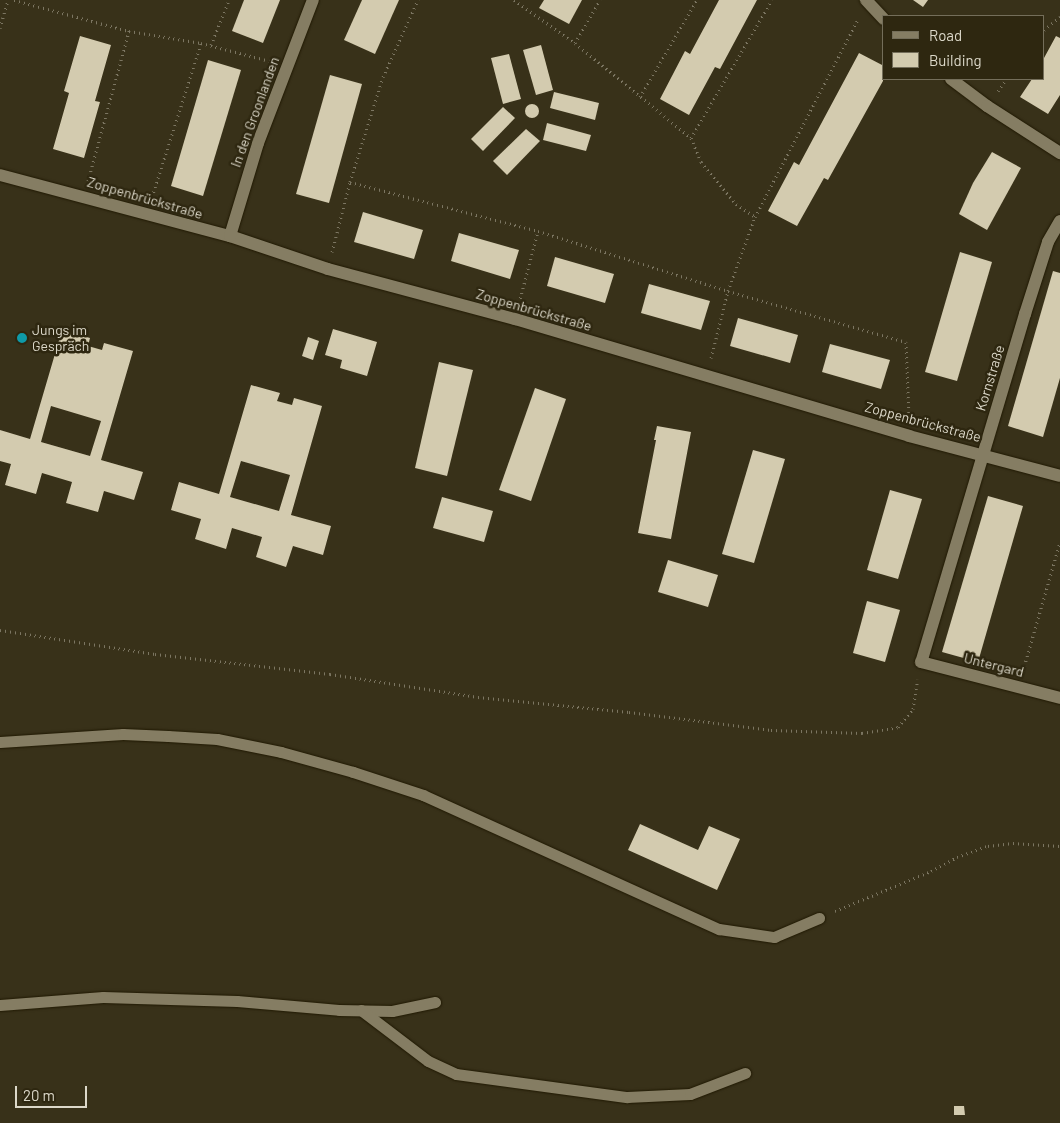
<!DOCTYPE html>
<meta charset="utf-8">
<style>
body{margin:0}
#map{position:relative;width:1060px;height:1123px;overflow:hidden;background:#383119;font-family:Barlow,sans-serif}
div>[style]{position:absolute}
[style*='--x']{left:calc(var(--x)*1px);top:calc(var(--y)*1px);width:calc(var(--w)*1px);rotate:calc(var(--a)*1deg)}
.building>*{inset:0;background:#d3cbaf}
.round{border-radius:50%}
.path>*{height:3px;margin-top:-1.5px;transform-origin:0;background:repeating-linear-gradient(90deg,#7c7662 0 1px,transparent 0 5px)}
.roads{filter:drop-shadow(0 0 1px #201903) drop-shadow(0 0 1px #201903)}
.service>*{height:11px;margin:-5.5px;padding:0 5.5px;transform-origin:5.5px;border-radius:5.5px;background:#857d63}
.minor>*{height:12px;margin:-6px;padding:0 6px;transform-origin:6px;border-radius:6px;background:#857d63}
.dots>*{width:14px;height:14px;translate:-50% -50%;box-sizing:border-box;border:2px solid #2e2710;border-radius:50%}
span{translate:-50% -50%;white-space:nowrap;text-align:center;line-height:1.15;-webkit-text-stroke:5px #2e2710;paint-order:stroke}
.street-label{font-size:14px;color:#dcd8c9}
.poi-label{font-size:14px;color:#dcd8c9}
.left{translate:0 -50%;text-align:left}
.legend{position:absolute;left:882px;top:15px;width:162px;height:65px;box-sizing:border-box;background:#2e2710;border:1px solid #746e5a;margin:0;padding:6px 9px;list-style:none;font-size:15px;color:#dcd8c9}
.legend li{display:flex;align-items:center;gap:10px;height:25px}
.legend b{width:25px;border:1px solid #746e5a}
.scale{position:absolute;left:15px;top:1086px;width:72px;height:22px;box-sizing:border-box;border:2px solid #dcd8c9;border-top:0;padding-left:6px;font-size:15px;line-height:18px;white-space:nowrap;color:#dcd8c9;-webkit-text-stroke:4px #2e2710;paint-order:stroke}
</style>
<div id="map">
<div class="building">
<i style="clip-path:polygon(244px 0,280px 0,263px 43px,232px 31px)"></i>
<i style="clip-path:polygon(362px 0,399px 0,375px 54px,344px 40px)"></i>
<i style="clip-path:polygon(544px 0,582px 0,569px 24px,539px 8px)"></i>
<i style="clip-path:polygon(719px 0,757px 0,720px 69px,715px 67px,689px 115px,660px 99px,685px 51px,690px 54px)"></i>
<i style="clip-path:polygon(913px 0,928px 0,923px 7px)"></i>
<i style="clip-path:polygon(80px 36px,111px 45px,95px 101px,100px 102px,84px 158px,53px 149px,69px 93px,64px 91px)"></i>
<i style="clip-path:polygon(1056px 36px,1060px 38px,1060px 95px,1048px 114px,1020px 97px,1032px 79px,1044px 79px,1044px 58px)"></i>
<i style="clip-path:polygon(541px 45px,553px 90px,536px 95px,523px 50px)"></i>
<i style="clip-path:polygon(859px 53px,884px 66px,883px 81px,828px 180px,824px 178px,797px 226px,768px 211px,794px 162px,799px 165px)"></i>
<i style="clip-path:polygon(509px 54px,521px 99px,503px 104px,491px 58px)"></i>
<i style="clip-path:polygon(208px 60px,241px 70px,203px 196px,171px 186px)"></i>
<i style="clip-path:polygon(330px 75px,362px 84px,329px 203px,296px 194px)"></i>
<i style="clip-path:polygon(554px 92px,599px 103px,595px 120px,550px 108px)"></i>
<i class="round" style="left:525px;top:104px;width:14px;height:14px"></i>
<i style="clip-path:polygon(503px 107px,515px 118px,483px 151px,471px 139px)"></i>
<i style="clip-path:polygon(547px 123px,591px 135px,586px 151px,543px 140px)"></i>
<i style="clip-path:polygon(526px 129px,540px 141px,507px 175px,493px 161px)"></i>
<i style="clip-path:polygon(992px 152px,1021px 168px,987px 230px,959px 214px,973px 183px)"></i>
<i style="clip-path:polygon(363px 212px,423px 230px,414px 259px,354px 242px)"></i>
<i style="clip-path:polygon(459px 233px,519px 250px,510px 279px,451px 261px)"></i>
<i style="clip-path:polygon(960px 252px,992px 262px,957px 381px,925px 372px)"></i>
<i style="clip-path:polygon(555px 257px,614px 274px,605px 303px,547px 286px)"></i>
<i style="clip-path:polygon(1053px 271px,1060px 273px,1060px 378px,1043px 437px,1008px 426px)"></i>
<i style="clip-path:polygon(649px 284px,710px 301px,701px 330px,641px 313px)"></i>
<i style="clip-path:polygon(738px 318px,798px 335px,790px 363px,730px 346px)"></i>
<i style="clip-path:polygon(333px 329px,377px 342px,367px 376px,340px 368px,342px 360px,325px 355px)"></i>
<i style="clip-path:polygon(evenodd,62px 330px,90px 338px,88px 346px,102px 350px,104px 343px,133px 351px,101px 460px,143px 472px,134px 500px,104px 491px,98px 512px,66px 503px,72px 482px,42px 473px,36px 494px,5px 485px,11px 464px,0 461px,0 430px,30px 439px,62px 330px,51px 406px,101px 421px,90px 456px,41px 442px,51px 406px)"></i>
<i style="clip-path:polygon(308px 337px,319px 341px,313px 360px,302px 356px)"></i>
<i style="clip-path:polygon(830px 344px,890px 360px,881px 389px,822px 372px)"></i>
<i style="clip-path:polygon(439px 362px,473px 370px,447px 476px,415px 468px)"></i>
<i style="clip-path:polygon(evenodd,251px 385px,280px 393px,277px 401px,292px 405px,294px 398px,322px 406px,291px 515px,331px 526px,323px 555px,293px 546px,286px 567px,256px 557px,262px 537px,232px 528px,226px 549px,195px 539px,201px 519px,171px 510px,179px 482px,219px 494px,251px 385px,241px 461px,290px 475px,279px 511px,230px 497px,241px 461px)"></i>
<i style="clip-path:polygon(535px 388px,566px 399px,531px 501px,499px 490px)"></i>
<i style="clip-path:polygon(657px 426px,691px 432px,671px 539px,638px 533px,656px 440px,654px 440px)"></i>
<i style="clip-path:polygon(753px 450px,785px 459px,754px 563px,722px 554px)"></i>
<i style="clip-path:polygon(890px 490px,922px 499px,898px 579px,867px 570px)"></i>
<i style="clip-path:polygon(988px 496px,1023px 506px,978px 662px,942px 652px)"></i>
<i style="clip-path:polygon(442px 497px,493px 511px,484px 542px,433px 528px)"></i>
<i style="clip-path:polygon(668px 560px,718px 575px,708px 607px,658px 592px)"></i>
<i style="clip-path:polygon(867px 601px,900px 610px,885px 662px,853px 653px)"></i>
<i style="clip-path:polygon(640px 824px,698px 850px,709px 826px,740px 839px,717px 890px,628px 850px)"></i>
<i style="clip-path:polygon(954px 1106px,964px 1106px,965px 1115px,954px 1115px)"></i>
</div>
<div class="path">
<i style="--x:14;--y:0;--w:119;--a:15.1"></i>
<i style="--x:129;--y:31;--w:73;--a:9.5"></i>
<i style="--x:201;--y:43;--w:71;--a:14.6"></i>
<i style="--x:514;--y:0;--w:75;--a:35.2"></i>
<i style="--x:575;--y:43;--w:150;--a:39.3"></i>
<i style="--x:691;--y:138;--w:26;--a:67"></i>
<i style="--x:701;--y:162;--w:55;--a:50.2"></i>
<i style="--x:736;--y:204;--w:23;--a:34"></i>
<i style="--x:0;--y:28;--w:29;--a:-74"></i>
<i style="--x:1044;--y:30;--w:21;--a:-39"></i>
<i style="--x:575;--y:43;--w:50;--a:-59.8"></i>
<i style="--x:211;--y:45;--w:48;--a:-68.2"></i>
<i style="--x:998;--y:91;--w:14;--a:-56"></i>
<i style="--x:640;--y:97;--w:113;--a:-59.6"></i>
<i style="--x:691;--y:138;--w:160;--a:-59.6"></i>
<i style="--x:88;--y:181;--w:156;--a:-74.7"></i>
<i style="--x:350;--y:182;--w:194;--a:14.6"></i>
<i style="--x:538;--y:231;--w:199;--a:17.5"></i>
<i style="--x:728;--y:291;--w:185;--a:16"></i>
<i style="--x:906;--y:342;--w:76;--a:87.7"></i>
<i style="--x:152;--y:197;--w:162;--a:-72.3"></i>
<i style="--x:332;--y:252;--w:72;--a:-75.6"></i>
<i style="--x:350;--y:182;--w:110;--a:-72.6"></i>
<i style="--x:383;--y:77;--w:85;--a:-65.6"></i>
<i style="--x:519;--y:303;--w:74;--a:-75.2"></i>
<i style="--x:711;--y:358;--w:69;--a:-75.8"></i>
<i style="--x:728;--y:291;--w:79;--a:-70"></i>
<i style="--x:755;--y:217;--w:223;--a:-62.5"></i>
<i style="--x:0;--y:630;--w:157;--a:8.8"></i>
<i style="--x:155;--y:654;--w:176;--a:6.5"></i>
<i style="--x:330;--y:674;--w:150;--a:8.8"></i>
<i style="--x:478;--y:697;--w:152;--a:5.7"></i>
<i style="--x:629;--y:712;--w:143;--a:7.2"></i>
<i style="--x:771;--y:730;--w:91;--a:1.9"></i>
<i style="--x:862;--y:733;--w:36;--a:-9"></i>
<i style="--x:898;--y:727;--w:23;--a:-50"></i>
<i style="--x:913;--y:709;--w:30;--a:-81"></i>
<i style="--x:1023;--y:671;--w:134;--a:-74"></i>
<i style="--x:835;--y:911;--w:104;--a:-22.6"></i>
<i style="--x:931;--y:871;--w:30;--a:-28"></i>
<i style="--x:957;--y:857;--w:33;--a:-20"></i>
<i style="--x:988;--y:846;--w:25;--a:-7"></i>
<i style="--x:1013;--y:843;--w:47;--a:3.7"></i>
</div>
<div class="roads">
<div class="service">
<i style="--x:0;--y:742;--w:123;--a:-3.7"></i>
<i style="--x:123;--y:734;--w:45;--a:2.5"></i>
<i style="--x:168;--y:736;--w:49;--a:3.5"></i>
<i style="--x:217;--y:739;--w:65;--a:11.5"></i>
<i style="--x:281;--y:752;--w:75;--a:15.5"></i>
<i style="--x:353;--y:772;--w:74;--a:18.2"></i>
<i style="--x:423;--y:795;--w:325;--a:24.4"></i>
<i style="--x:719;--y:929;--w:56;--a:8.3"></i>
<i style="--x:774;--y:937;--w:49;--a:-22.9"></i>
<i style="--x:0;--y:1005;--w:103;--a:-4.4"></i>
<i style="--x:103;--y:997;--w:134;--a:1.7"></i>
<i style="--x:237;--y:1001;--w:102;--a:5"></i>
<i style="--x:339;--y:1010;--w:53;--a:1.1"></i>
<i style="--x:392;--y:1011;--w:44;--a:-11.8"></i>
<i style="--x:361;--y:1010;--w:84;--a:37.3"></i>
<i style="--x:428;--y:1061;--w:31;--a:25"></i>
<i style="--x:456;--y:1074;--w:173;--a:7.7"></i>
<i style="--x:627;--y:1097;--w:63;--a:-2.7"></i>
<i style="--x:690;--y:1094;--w:59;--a:-20.9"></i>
</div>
<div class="minor">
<i style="--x:866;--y:0;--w:26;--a:47"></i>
<i style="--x:951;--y:79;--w:45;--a:36.9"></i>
<i style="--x:987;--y:106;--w:87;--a:32.8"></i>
<i style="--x:0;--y:175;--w:238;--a:14.9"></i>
<i style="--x:230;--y:236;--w:103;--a:18.6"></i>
<i style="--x:328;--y:269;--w:194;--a:15"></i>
<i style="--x:515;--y:319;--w:411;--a:16.5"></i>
<i style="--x:909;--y:436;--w:156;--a:14.8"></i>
<i style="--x:1060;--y:221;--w:24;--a:120"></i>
<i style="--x:1048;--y:242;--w:76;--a:107.7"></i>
<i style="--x:1025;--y:314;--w:363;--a:106.6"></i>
<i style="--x:921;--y:662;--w:144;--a:14.5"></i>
<i style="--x:230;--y:236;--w:97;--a:-73.2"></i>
<i style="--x:258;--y:143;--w:153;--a:-69"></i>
</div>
</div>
<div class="dots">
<i style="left:22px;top:338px;background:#0f9aa8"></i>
</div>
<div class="street-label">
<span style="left:255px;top:112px;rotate:-70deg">In den Groonlanden</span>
<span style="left:145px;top:198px;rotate:16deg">Zoppenbrückstraße</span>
<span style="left:534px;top:310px;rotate:16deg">Zoppenbrückstraße</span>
<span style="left:990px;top:378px;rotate:-73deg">Kornstraße</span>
<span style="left:923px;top:422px;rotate:15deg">Zoppenbrückstraße</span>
<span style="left:994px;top:665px;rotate:14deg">Untergard</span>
</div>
<div class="poi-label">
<span class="left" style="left:32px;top:338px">Jungs im<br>Gespräch</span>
</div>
<ul class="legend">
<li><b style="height:6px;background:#857d63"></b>Road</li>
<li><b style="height:14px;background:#d3cbaf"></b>Building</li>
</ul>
<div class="scale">20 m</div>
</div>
